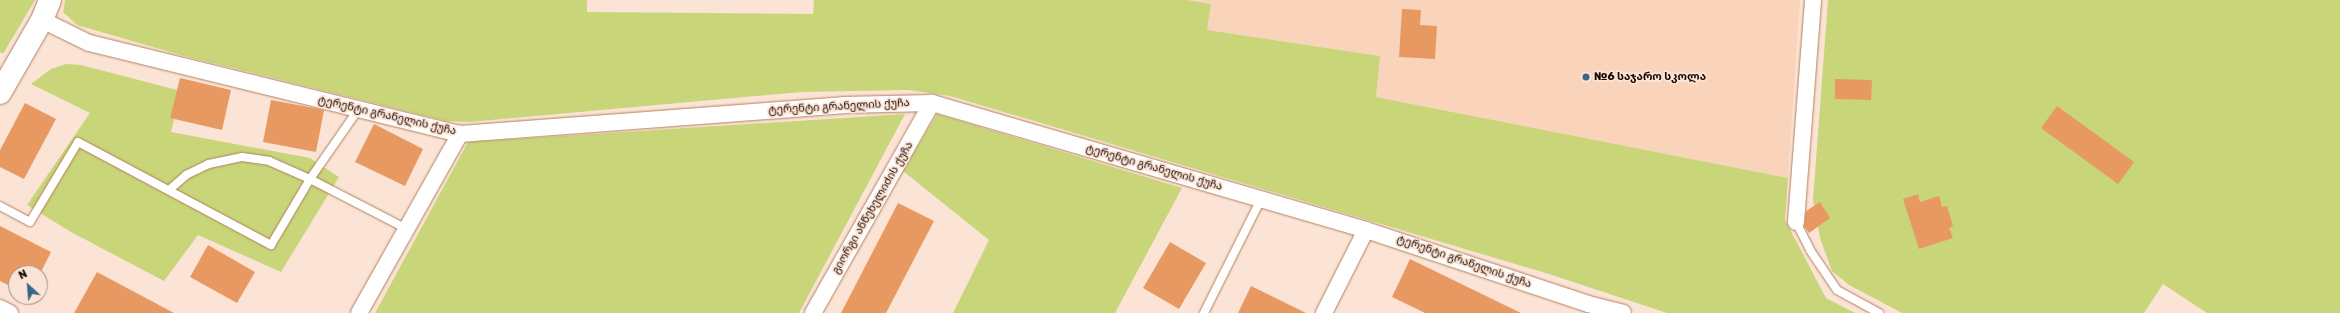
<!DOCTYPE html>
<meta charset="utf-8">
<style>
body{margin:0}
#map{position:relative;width:2340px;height:313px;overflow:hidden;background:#fbe4d6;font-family:Rubik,"Noto Sans Georgian",sans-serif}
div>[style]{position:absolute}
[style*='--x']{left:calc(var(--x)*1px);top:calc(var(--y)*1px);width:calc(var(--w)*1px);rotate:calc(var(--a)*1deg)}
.built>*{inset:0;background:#f9d4bb}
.green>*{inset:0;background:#c9d579}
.building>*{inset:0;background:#e89961}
.roads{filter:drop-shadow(0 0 1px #b3815e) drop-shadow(0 0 1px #b3815e)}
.lane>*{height:8px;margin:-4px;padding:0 4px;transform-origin:4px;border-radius:4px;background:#fff}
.street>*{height:16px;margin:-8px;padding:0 8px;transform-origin:8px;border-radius:8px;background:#fff}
.secondary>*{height:22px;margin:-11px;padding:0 11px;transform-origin:11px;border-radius:11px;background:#fff}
.dots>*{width:11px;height:11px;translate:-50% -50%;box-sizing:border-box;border:2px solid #fbe4d6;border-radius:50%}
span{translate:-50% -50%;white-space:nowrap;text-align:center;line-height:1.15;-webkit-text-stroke:3.5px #fbe4d6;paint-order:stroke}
.poi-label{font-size:11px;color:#1a0800;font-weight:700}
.left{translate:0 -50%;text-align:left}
.street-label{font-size:11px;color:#1a0800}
.north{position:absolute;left:8px;top:265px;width:40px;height:40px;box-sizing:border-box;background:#fbe4d6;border:1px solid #a18c80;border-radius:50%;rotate:334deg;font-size:11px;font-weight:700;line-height:16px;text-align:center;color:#1a0800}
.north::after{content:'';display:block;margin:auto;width:14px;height:18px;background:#346885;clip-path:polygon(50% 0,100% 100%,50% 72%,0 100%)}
</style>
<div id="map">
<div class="built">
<i style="clip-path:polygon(1186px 0,1800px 0,1788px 178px,1376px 97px,1380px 56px,1206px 30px)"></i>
</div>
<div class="green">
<i style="clip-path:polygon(0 0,35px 0,3px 54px,0 52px)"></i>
<i style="clip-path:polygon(65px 0,587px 0,587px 12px,813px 14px,814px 0,1186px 0,1211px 4px,1207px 30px,1380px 56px,1376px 97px,1788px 178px,1785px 220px,1826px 298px,1855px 313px,1667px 313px,1549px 274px,950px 96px,909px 90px,801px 92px,470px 122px,446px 121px,184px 56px,77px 25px,63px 12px)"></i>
<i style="clip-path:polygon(1828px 0,2340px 0,2340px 313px,2207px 313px,2163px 284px,2144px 313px,1902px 313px,1849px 285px,1832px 271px,1820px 238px,1813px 200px)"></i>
<i style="clip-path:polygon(66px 64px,81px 65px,181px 91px,171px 132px,310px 158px,339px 177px,281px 272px,198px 235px,164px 281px,71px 232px,27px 205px,90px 113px,31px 84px,51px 69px)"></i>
<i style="clip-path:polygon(905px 114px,799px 313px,375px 313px,468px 142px)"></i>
<i style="clip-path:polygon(937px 114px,1182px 188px,1115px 313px,953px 313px,989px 240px,903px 171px)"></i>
</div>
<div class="building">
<i style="clip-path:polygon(1402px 9px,1421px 10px,1420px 25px,1437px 26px,1435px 59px,1399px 57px)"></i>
<i style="clip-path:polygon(180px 78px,231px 90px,222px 130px,170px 118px)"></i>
<i style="clip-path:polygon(1835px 79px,1872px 80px,1871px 100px,1835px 99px)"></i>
<i style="clip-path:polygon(271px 100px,324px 110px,316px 152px,263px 142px)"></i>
<i style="clip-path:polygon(25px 103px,56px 119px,24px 179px,0 167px,0 150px)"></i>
<i style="clip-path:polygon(2057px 106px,2134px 162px,2118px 184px,2041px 128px)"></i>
<i style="clip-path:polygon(374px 124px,423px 149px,405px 186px,355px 162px)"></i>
<i style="clip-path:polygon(1918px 194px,1920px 202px,1939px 196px,1942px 207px,1947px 206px,1953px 226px,1949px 228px,1953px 238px,1919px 249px,1903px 199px)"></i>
<i style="clip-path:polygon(1820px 202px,1830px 218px,1809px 233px,1804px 226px,1806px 211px)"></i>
<i style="clip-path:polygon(898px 203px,934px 221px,886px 313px,841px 313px)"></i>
<i style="clip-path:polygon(0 226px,51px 252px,40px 274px,16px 273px,16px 289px,0 281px)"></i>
<i style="clip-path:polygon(1170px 242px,1206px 263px,1179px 309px,1143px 288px)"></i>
<i style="clip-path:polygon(208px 245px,255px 272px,237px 303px,190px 277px)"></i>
<i style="clip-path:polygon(1410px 259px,1521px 313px,1425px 313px,1392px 297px)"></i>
<i style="clip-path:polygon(97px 272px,174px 313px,74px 313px)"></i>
<i style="clip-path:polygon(1251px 286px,1306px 313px,1238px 313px)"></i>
</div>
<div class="roads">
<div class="lane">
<i style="--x:169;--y:190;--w:23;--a:-41"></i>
<i style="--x:186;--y:175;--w:25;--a:-26"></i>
<i style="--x:209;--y:164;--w:34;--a:-12"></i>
<i style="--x:242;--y:157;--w:27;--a:8"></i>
<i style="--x:269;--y:161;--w:45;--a:23.7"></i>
<i style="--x:310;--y:179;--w:84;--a:-55.2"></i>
<i style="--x:0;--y:206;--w:34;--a:28"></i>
<i style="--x:30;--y:222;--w:93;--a:-59"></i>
<i style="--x:78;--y:142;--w:219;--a:28.1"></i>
<i style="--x:271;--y:245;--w:77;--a:-59.4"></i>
<i style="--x:310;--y:179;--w:109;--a:27.3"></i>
<i style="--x:1796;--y:222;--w:31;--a:63"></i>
<i style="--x:1810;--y:250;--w:48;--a:56"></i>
<i style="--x:1837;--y:290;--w:48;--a:28.7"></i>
<i style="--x:1204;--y:313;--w:127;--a:-63.4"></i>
</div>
<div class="street">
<i style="--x:42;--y:20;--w:52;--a:26.1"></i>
<i style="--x:89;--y:43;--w:382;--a:13.8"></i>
<i style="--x:460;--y:134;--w:384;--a:-4.3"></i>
<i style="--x:843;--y:105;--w:89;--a:-1.3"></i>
<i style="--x:932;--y:103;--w:452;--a:16.3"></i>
<i style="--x:1366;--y:230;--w:234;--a:18.4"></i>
<i style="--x:1588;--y:304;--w:36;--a:14"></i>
<i style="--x:1796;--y:222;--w:223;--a:-85.6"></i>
<i style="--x:0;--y:308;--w:11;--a:27"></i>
<i style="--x:359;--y:313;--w:206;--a:-60.6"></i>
<i style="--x:813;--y:313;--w:241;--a:-60.5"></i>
<i style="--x:1324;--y:313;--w:93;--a:-63.2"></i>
</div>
<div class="secondary">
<i style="--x:0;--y:93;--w:84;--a:-60.1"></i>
<i style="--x:42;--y:20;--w:22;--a:-68"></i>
</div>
</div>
<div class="dots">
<i style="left:1586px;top:77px;background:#346885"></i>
</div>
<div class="poi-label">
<span class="left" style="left:1594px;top:77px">№6 საჯარო სკოლა</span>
</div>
<div class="street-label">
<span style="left:839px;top:107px;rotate:-3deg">ტერენტი გრანელის ქუჩა</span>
<span style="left:387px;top:116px;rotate:13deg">ტერენტი გრანელის ქუჩა</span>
<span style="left:1154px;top:168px;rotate:16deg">ტერენტი გრანელის ქუჩა</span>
<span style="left:873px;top:208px;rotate:-60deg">გიორგი ანწეხელიძის ქუჩა</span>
<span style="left:1464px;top:262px;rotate:19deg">ტერენტი გრანელის ქუჩა</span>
</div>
<div class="north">N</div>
</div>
